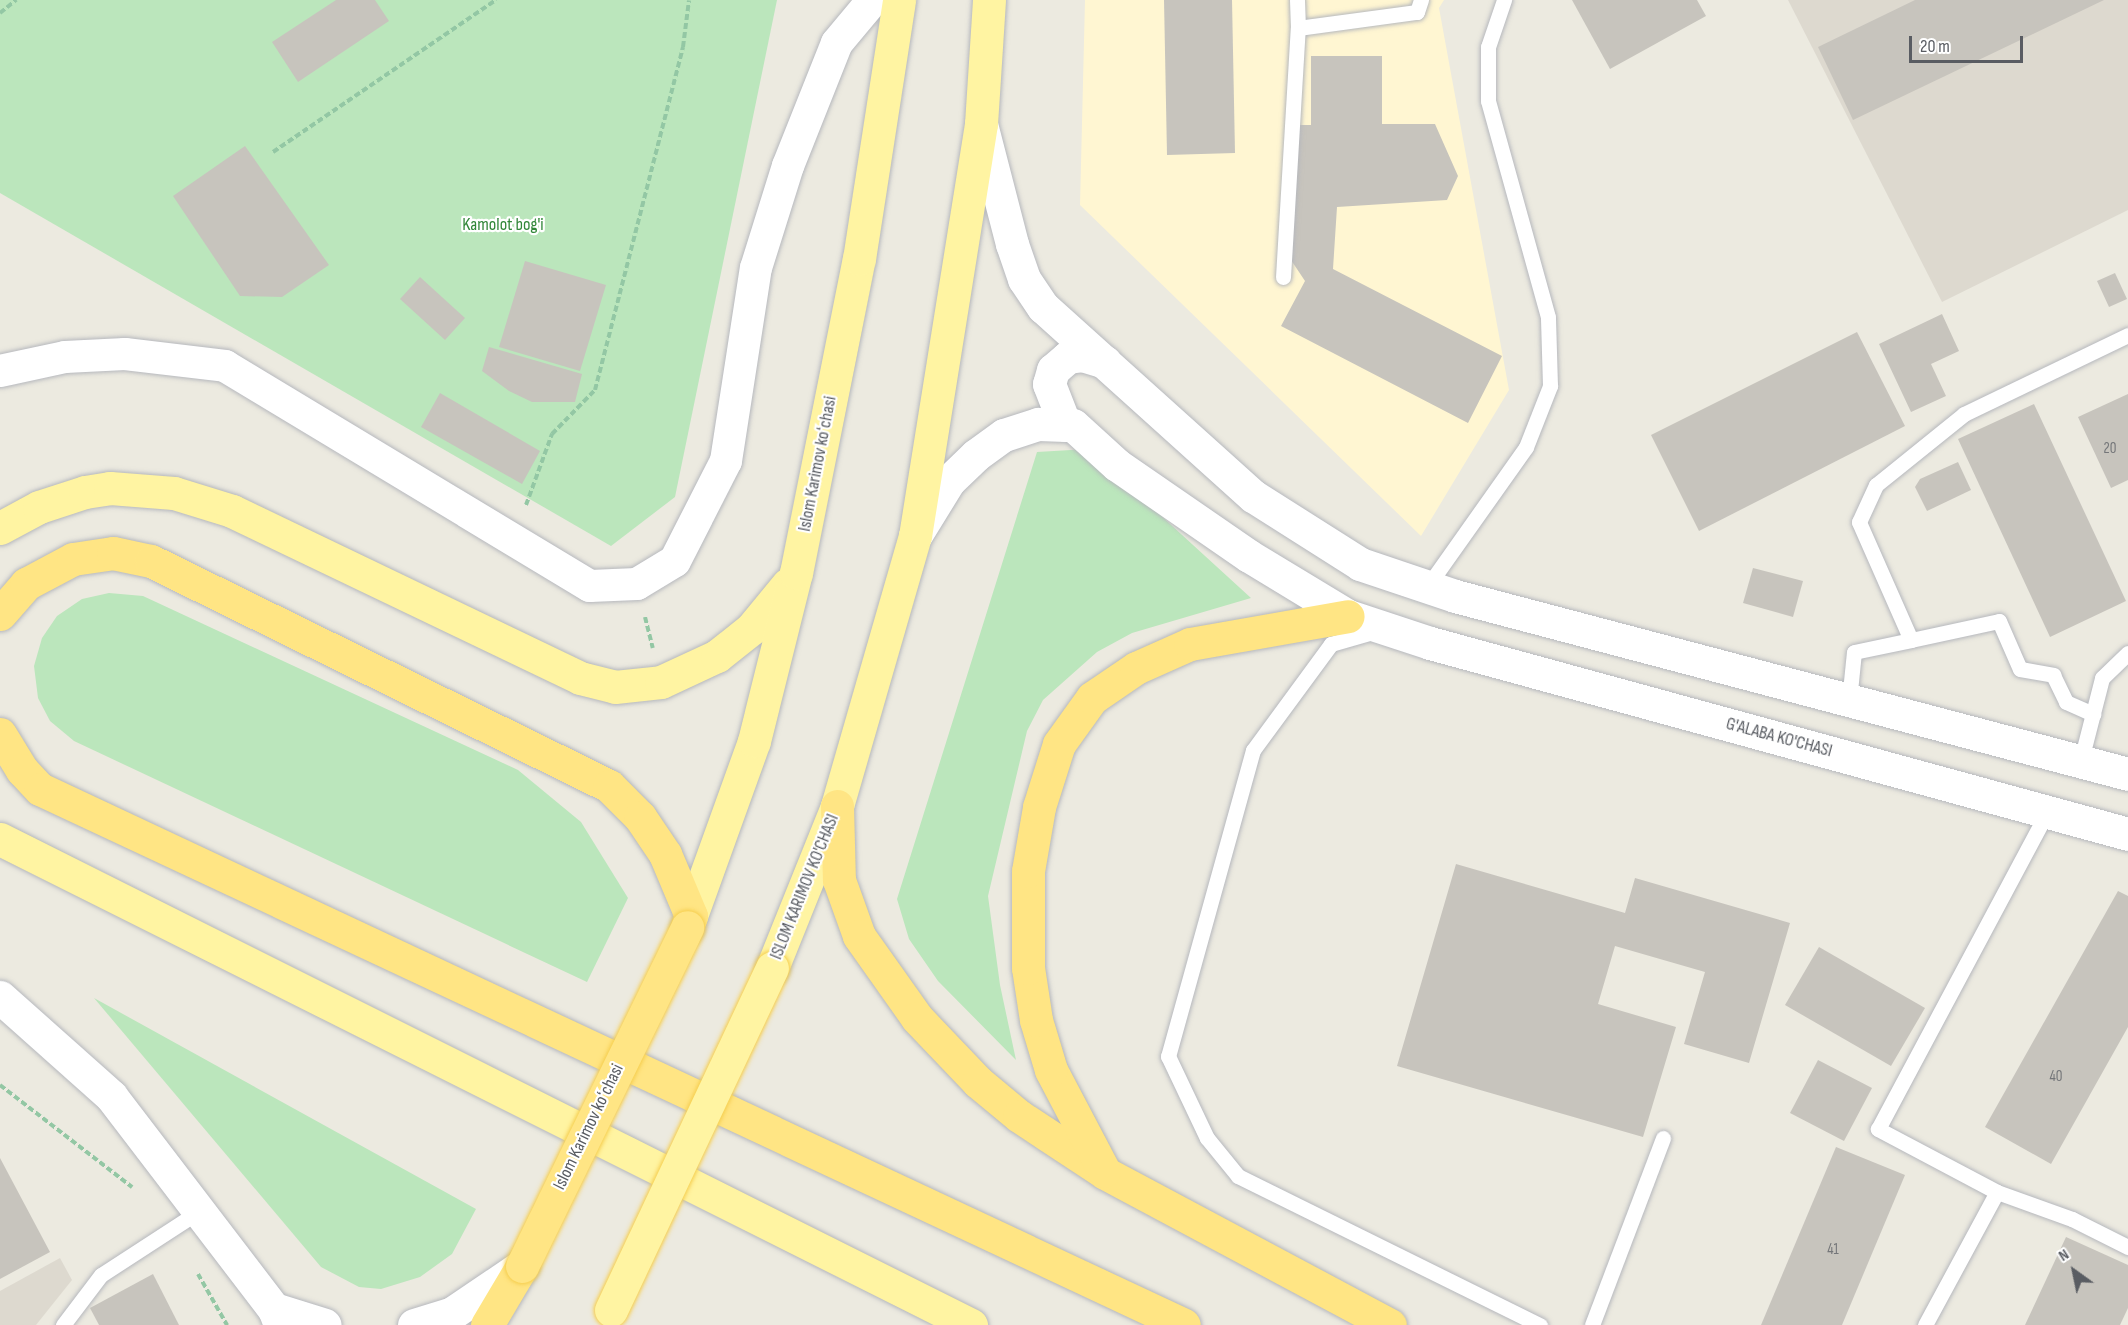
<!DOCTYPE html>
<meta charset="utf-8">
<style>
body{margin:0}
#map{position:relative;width:2128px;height:1325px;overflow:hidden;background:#eceae0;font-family:"Sofia Sans Condensed",sans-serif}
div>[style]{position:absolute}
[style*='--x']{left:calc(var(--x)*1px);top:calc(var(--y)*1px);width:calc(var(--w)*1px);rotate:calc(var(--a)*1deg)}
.commercial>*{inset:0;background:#fff6d2}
.education>*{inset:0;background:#ddd9cf}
.green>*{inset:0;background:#bbe6bc}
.building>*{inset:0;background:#c7c4bd}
.path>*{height:4px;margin-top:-2px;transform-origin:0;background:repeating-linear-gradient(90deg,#93c7a4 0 6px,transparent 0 9px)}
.roads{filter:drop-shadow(0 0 2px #b6b8bd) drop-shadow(0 0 2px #b6b8bd)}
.lane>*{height:15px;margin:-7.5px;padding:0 7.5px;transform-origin:7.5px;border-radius:7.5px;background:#fff}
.street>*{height:32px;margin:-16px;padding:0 16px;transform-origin:16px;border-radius:16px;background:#fff}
.secondary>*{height:33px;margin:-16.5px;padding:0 16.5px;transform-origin:16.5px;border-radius:16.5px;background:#fff}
.primary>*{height:33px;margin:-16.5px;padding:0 16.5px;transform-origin:16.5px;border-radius:16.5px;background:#fff4a2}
.highway>*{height:33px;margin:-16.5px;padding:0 16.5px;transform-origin:16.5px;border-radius:16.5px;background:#ffe584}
.bridges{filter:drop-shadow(0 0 2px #f6ce4f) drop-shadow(0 0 2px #f6ce4f)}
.primary-bridge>*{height:33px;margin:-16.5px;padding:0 16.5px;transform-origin:16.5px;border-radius:16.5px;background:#fff4a2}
.highway-bridge>*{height:33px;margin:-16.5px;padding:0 16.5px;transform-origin:16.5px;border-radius:16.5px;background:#ffe584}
span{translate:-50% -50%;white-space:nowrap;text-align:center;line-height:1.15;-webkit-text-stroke:4.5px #fff;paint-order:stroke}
.number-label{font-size:15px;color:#747679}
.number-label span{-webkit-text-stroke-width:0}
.park-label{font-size:18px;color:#328739}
.street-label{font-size:18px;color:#595c62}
.north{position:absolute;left:2044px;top:1241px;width:60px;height:60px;-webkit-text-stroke:4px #fff;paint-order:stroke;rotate:327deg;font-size:16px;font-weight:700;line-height:24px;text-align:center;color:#595c62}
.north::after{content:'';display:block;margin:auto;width:21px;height:27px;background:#595c62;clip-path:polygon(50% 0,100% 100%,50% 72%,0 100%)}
.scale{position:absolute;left:1909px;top:36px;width:114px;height:27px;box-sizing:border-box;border:3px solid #595c62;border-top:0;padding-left:8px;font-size:18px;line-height:21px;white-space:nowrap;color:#595c62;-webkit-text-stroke:4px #fff;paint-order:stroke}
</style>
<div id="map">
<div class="commercial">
<i style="clip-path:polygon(1085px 0,1444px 0,1439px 8px,1509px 390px,1421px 536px,1080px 205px)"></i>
</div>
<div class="education">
<i style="clip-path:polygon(1788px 0,2128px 0,2128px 210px,1942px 302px)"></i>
<i style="clip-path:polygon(60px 1258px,72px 1280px,36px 1325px,0 1325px,0 1291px)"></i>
</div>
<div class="green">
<i style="clip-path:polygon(0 0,777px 0,675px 497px,611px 546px,0 193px)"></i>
<i style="clip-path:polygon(1088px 449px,1251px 598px,1132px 633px,1097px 652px,1043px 700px,1027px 731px,988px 896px,1000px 985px,1016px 1060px,938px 981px,909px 939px,897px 899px,1037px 452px)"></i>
<i style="clip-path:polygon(109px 593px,143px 596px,518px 770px,581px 822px,628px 898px,587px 982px,74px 741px,50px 721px,38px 698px,34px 666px,42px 638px,57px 616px,82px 599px)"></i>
<i style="clip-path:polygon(94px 998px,476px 1209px,452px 1254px,420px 1277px,381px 1289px,359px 1287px,321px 1267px)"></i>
</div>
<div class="building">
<i style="clip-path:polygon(336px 0,375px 0,389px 21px,298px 82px,272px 42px)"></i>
<i style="clip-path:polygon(1164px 0,1232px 0,1235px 153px,1167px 155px)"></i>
<i style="clip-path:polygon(1572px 0,1697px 0,1706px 16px,1610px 69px)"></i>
<i style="clip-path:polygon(1915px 0,2104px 0,1853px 120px,1818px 47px)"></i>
<i style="clip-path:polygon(1311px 56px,1382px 56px,1382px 124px,1435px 124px,1458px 176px,1447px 200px,1337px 207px,1333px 269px,1502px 356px,1468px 423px,1281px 326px,1305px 281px,1289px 257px,1299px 125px,1311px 125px)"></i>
<i style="clip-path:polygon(245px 146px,329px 265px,282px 297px,240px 296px,173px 196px)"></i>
<i style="clip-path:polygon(525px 261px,606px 285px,580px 371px,499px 347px)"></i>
<i style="clip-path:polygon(2115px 273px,2127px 299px,2109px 307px,2097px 281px)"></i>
<i style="clip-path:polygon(420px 277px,465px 318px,445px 340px,400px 299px)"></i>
<i style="clip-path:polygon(1942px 314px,1959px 351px,1931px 364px,1946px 396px,1911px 412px,1879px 344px)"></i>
<i style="clip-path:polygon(1857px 332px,1905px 426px,1699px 531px,1651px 435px)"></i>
<i style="clip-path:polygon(489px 347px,582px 374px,575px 402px,532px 402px,509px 391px,482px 371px)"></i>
<i style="clip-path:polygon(440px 393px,540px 451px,522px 484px,421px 427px)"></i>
<i style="clip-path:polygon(2128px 394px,2128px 480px,2111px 488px,2078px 417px)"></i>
<i style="clip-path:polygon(2034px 404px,2126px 601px,2050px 637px,1958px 439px)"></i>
<i style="clip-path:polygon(1958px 462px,1971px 490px,1927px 511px,1915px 487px,1920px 479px)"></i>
<i style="clip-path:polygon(1753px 568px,1803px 581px,1793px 617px,1743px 603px)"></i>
<i style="clip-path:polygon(1456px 864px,1625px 913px,1635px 878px,1790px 923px,1749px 1063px,1684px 1044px,1705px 972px,1615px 946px,1598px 1004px,1676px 1027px,1643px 1137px,1397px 1066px)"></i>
<i style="clip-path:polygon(2118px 891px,2128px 896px,2128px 1027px,2051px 1164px,1985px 1127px)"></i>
<i style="clip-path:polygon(1819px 947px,1925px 1008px,1891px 1066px,1785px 1005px)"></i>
<i style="clip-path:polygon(1818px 1060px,1872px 1088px,1844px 1141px,1790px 1113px)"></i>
<i style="clip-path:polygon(1836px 1147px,1905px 1175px,1842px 1325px,1761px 1325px)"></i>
<i style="clip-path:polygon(0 1158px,50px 1252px,0 1279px)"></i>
<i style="clip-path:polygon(2066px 1237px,2128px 1265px,2128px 1308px,2120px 1325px,2025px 1325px)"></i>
<i style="clip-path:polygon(153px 1274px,179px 1325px,99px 1325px,90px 1308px)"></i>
</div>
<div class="path">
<i style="--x:0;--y:13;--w:21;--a:-39"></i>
<i style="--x:273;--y:152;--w:270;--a:-34.3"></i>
<i style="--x:526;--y:505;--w:76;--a:-69.9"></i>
<i style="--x:552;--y:434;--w:62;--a:-45.7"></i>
<i style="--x:595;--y:390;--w:354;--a:-75.6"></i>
<i style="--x:683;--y:47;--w:47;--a:-82.7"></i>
<i style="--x:645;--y:617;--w:32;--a:76"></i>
<i style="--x:0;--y:1085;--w:167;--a:37.7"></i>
<i style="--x:198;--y:1274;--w:59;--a:60.4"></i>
</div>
<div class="roads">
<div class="lane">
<i style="--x:1297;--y:0;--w:28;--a:88"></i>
<i style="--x:1283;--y:277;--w:249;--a:-86.6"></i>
<i style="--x:1298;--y:28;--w:120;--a:-7.7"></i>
<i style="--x:1417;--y:12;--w:13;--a:-72"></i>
<i style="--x:1427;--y:587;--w:171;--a:-54.7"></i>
<i style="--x:1526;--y:447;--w:66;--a:-68.5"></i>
<i style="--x:1550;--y:386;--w:69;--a:-91.7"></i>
<i style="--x:1548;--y:317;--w:224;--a:-105.5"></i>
<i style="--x:1488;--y:101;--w:54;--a:-90"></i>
<i style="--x:1488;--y:47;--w:50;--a:-71.2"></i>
<i style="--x:1376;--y:631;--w:47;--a:163.9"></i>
<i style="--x:1331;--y:644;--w:132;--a:126.3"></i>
<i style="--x:1253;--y:750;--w:318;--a:105.5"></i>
<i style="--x:1168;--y:1056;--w:91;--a:64.6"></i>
<i style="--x:1207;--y:1138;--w:49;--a:50.8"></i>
<i style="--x:1238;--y:1176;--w:337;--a:26.3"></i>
<i style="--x:1911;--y:640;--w:90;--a:-12.2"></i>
<i style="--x:1999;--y:621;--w:52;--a:66.4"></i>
<i style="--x:2020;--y:669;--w:34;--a:10"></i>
<i style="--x:2053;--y:675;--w:30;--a:64"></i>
<i style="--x:2066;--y:702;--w:30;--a:24"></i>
<i style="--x:1849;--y:701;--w:49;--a:-84.2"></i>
<i style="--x:1854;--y:652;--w:58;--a:-11.9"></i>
<i style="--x:1911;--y:640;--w:129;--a:-113.8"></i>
<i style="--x:1859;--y:522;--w:41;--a:-65.3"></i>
<i style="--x:1876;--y:485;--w:113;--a:-38.9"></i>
<i style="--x:1964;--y:414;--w:182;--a:-25.7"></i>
<i style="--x:2081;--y:760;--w:85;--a:-75.6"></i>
<i style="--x:2102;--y:678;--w:36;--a:-44"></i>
<i style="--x:1997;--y:1192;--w:80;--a:19.8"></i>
<i style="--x:2072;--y:1219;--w:63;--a:26.6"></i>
<i style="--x:63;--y:1325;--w:63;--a:-52.8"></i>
<i style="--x:101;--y:1275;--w:116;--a:-33"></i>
<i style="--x:1592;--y:1325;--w:200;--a:-69.2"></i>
<i style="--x:1925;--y:1325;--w:151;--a:-61.6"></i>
<i style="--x:1997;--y:1192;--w:135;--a:-152.1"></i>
<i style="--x:1878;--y:1129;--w:361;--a:-61.9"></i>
</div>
<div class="street">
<i style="--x:0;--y:371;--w:66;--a:-12.2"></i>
<i style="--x:65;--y:357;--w:60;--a:-2.9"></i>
<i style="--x:125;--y:354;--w:101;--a:6.8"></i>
<i style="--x:225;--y:366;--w:426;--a:31.1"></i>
<i style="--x:590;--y:586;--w:47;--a:-2.4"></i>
<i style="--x:637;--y:584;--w:44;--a:-31.2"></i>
<i style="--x:675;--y:561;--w:112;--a:-63"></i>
<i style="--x:726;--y:461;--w:195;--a:-81.2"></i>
<i style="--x:756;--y:268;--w:107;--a:-72.6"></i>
<i style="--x:788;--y:166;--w:132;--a:-68.3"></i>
<i style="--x:837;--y:43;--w:56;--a:-50.1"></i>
</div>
<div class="secondary">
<i style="--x:981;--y:124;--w:124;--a:75.5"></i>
<i style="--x:1012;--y:244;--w:37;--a:71"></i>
<i style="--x:1024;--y:279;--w:34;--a:56"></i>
<i style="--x:1043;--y:307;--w:283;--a:42"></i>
<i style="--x:1253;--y:496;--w:127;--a:32.4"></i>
<i style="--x:1360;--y:564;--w:100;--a:18.6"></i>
<i style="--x:1455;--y:596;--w:696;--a:14.81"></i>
<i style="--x:1065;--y:425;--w:44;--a:-111.3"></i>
<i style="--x:1049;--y:384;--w:15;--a:-74"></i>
<i style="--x:1053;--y:370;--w:20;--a:-41"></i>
<i style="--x:1068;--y:357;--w:14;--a:-8"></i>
<i style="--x:1082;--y:355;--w:24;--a:17"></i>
<i style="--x:915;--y:536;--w:65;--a:-58.3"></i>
<i style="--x:949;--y:481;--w:37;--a:-44"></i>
<i style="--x:976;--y:455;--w:34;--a:-36"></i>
<i style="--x:1004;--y:435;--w:36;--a:-18"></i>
<i style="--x:1038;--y:424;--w:35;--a:2"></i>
<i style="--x:1073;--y:425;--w:59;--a:42.3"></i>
<i style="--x:1117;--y:465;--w:160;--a:34.6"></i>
<i style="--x:1249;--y:556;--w:116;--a:31.2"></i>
<i style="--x:1348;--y:616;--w:86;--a:18.2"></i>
<i style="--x:1430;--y:643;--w:724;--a:15.3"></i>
<i style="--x:0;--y:997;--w:149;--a:41.7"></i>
<i style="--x:111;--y:1096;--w:268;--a:52.6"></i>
<i style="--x:274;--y:1309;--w:17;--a:69"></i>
<i style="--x:274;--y:1309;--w:53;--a:17.4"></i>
<i style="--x:414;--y:1325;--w:39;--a:-17"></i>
<i style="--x:451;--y:1314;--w:86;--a:-34.1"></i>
</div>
<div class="primary">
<i style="--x:0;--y:528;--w:44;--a:-28.3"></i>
<i style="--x:39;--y:507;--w:48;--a:-18.1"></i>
<i style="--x:85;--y:492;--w:25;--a:-9"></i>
<i style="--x:110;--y:488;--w:64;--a:4.5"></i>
<i style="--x:174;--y:493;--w:61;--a:17.2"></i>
<i style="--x:232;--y:511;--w:386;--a:25.6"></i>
<i style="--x:580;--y:678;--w:36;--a:14"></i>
<i style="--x:615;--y:687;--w:46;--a:-6.2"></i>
<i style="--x:661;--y:682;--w:62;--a:-24.9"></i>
<i style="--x:717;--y:656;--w:43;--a:-38.5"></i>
<i style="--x:751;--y:629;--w:58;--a:-50.6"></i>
<i style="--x:0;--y:839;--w:1086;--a:26.59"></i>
<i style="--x:691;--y:916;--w:186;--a:-70.2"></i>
<i style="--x:754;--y:741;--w:173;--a:-76"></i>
<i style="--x:796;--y:573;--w:320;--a:-78.7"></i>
<i style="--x:859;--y:259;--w:262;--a:-81.2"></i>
<i style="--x:772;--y:968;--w:175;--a:-68.1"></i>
<i style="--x:837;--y:806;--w:281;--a:-73.9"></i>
<i style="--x:915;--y:536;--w:417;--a:-80.9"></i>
<i style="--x:981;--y:124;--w:124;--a:-86.3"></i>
</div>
<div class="highway">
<i style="--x:0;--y:614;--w:40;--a:-49"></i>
<i style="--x:26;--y:584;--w:53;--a:-28"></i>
<i style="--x:73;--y:559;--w:40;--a:-8.5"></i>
<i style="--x:113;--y:553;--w:39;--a:12"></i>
<i style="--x:151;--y:561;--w:510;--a:26.16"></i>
<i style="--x:609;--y:786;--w:44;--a:45"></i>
<i style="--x:640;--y:817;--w:45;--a:56"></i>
<i style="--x:665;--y:854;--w:67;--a:67.2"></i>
<i style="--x:691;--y:916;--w:12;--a:110"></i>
<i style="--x:0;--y:734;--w:42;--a:58.6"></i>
<i style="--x:22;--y:770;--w:26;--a:47"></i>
<i style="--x:40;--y:789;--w:1263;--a:25.1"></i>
<i style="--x:837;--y:806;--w:74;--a:88.5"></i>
<i style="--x:839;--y:880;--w:59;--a:70.3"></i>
<i style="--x:859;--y:936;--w:100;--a:54.7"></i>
<i style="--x:917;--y:1018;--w:88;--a:46.4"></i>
<i style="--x:978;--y:1082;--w:53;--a:39.7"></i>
<i style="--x:1019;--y:1116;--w:103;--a:33.5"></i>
<i style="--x:1105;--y:1173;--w:323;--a:28.1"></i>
<i style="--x:1104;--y:1171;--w:114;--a:-117.7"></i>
<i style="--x:1051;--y:1070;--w:52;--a:-106.7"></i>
<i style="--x:1036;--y:1020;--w:53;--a:-98.7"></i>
<i style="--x:1028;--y:968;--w:97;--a:-90"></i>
<i style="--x:1028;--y:871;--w:65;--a:-80.2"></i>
<i style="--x:1039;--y:807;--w:66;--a:-72.4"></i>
<i style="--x:1059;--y:744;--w:57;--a:-54.3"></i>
<i style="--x:1092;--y:698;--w:53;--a:-34.3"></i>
<i style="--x:1136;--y:668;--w:59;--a:-24"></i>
<i style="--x:1190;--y:644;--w:160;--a:-10"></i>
<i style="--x:487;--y:1325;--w:69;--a:-59.3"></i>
</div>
</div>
<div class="bridges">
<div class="primary-bridge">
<i style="--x:611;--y:1310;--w:378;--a:-64.8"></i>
</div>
<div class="highway-bridge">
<i style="--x:522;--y:1266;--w:377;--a:-64"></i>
</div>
</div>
<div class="number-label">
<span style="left:2110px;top:449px">20</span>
<span style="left:2056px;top:1077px">40</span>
<span style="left:1833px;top:1250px">41</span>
</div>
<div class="park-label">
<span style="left:503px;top:225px">Kamolot bog'i</span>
</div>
<div class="street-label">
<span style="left:818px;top:464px;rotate:-79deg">Islom Karimov koʻchasi</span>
<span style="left:1779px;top:738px;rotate:15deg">G'ALABA KO'CHASI</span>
<span style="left:805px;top:887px;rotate:-68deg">ISLOM KARIMOV KO'CHASI</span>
<span style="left:589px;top:1127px;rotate:-64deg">Islom Karimov koʻchasi</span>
</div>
<div class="north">N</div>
<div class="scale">20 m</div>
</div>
